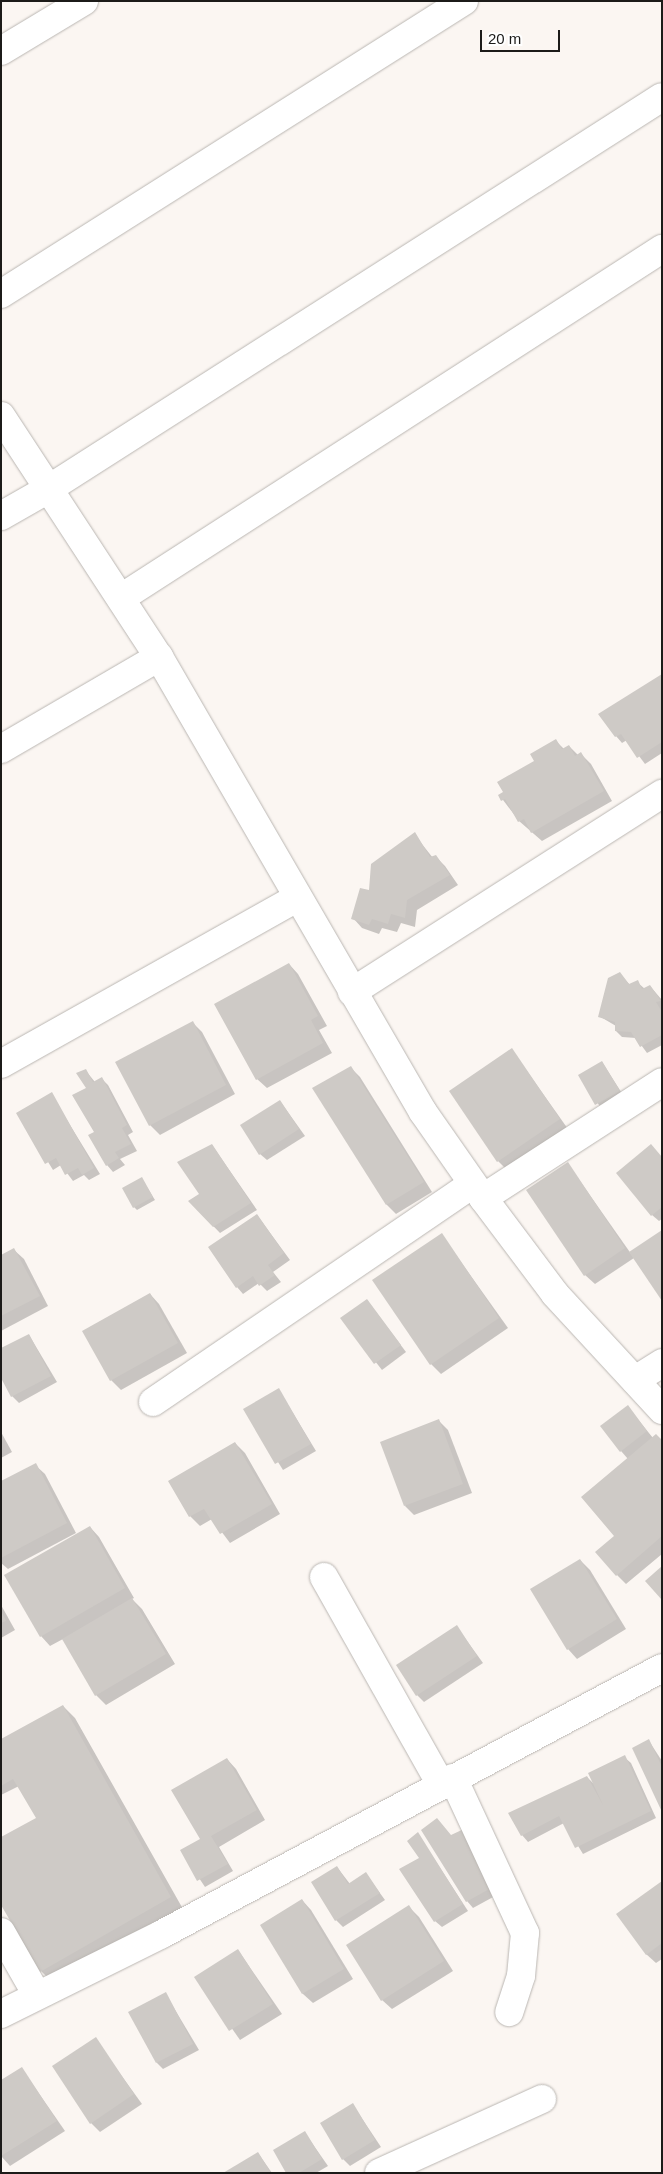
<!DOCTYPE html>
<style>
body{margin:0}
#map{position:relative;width:663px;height:2174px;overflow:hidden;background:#fbf6f2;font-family:Helvetica,sans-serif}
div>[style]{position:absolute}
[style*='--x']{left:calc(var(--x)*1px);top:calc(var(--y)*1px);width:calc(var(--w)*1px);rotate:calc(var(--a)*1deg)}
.shadow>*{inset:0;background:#0003}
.building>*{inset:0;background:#cecac6}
.roads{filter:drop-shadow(0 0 1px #bab6b2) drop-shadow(0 0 1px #bab6b2)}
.minor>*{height:28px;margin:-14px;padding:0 14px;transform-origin:14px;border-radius:14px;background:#fff}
span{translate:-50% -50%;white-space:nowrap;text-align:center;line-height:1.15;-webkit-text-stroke:4.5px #fff;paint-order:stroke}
.frame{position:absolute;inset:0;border:2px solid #1c1b19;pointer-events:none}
.scale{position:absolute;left:480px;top:30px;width:80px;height:22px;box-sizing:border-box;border:2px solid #1c1b19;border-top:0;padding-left:6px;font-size:15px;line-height:18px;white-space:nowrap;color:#1c1b19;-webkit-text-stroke:4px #fff;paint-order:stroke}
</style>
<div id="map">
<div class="shadow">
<i style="clip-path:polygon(662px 677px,662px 753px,645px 764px,627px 740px,622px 743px,616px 736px)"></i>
<i style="clip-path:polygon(556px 741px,564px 749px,569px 746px,578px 755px,581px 754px,591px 764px,612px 801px,542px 841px,519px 821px,500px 796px)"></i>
<i style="clip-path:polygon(414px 834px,433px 858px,435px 856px,445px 866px,458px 885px,417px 910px,415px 927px,401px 923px,397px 932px,382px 928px,379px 934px,362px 928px,353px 918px)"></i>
<i style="clip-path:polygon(289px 964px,298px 974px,327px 1026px,319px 1030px,332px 1053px,267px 1088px,257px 1079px)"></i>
<i style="clip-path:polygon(620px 974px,630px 985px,637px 982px,645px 989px,650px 986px,662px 1000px,662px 1045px,647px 1053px,636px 1038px,622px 1037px,616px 1031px,616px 1026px,599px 1016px)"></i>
<i style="clip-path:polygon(193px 1023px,202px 1032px,235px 1094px,160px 1135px,150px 1125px)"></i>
<i style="clip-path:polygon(512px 1050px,568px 1129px,508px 1171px,498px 1161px)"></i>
<i style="clip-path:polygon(602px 1062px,625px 1098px,603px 1111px,580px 1076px)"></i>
<i style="clip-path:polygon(350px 1067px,360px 1077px,432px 1192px,396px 1214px,387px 1205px)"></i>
<i style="clip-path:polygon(86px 1071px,95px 1082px,102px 1079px,108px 1085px,133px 1132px,128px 1135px,137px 1151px,120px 1159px,125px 1165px,113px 1172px,107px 1165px,96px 1132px)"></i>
<i style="clip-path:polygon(51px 1094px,100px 1174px,89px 1180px,84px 1175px,73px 1181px,61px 1165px,53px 1170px,18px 1113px)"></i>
<i style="clip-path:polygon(280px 1101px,305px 1136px,267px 1160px,260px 1154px)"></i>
<i style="clip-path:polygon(212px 1145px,257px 1210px,220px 1233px,190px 1202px,201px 1195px)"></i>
<i style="clip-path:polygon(662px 1157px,662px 1219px,659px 1221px,652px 1215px)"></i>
<i style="clip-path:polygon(568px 1164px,634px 1258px,595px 1284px,585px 1275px)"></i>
<i style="clip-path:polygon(142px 1179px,155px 1200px,137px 1210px,134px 1207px)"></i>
<i style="clip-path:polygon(257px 1215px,290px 1260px,273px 1272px,281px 1282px,267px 1291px,259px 1283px,243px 1294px,237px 1287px)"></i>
<i style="clip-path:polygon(441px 1234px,508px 1328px,441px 1374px,431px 1364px)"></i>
<i style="clip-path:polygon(14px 1250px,24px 1259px,48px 1306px,1px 1331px,1px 1256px)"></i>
<i style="clip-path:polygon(150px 1294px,159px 1304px,187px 1353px,121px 1390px,111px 1380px)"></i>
<i style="clip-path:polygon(367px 1300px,406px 1352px,382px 1370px,342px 1319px)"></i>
<i style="clip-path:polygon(29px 1335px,57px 1382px,19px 1403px,12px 1396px)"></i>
<i style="clip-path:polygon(279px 1390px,316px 1451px,283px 1470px,245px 1409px)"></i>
<i style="clip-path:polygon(628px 1407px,653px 1438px,662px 1441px,662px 1554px,626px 1584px,617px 1575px,628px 1459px,621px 1451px)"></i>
<i style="clip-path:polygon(438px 1420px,448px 1430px,472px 1493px,414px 1515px,405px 1506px)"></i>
<i style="clip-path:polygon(1px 1432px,12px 1452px,1px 1458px)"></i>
<i style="clip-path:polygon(235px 1443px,245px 1453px,280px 1514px,230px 1543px,212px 1519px,200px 1526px,190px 1516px)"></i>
<i style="clip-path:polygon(35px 1465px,45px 1474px,76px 1533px,8px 1569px,1px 1563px,1px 1483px)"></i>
<i style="clip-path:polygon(90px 1527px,99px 1537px,134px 1598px,132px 1599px,142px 1609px,175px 1664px,106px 1705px,96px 1695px,63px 1639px,50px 1646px,41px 1636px)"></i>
<i style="clip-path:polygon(580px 1560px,590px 1570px,626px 1629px,577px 1659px,568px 1649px)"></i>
<i style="clip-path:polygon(1px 1605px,15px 1630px,1px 1638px)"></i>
<i style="clip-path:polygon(457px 1627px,483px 1663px,424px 1702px,417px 1695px)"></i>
<i style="clip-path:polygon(63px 1706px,75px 1718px,183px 1909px,53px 1983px,41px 1971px,37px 1818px,19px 1786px,1px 1795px,1px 1741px)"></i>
<i style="clip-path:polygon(649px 1741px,662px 1761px,662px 1809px)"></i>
<i style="clip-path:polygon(624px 1757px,631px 1763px,656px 1818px,583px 1854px,564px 1823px,528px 1842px,522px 1835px,510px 1814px,587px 1777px,594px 1784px)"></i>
<i style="clip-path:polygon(227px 1759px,236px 1769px,265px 1820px,219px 1847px,233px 1871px,205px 1887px,181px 1851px,202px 1842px)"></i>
<i style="clip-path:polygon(418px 1834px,468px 1911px,442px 1927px,435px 1921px)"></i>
<i style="clip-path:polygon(451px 1836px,506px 1890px,473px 1908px,467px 1901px)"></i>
<i style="clip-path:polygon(337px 1867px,350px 1884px,366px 1874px,385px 1900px,343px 1927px,336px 1920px)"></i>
<i style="clip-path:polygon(662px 1883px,662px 1959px,656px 1963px,646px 1954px)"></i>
<i style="clip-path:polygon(302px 1900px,311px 1910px,353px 1979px,313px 2003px,303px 1994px,261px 1925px)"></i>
<i style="clip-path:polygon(409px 1907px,419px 1917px,453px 1971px,392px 2009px,382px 2000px)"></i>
<i style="clip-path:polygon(238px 1950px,282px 2014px,240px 2040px,196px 1977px)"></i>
<i style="clip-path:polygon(165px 1993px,199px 2050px,163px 2069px,157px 2063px)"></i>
<i style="clip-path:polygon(95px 2039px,142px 2104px,100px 2132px,91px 2123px)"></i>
<i style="clip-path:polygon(22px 2069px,65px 2131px,10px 2166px,1px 2156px,1px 2082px)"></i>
<i style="clip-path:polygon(353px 2105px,381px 2147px,350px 2166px,343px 2159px)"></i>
<i style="clip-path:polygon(305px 2133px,328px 2166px,316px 2173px,288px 2173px)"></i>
<i style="clip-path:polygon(258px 2153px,272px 2173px,225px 2173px)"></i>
</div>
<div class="building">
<i style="clip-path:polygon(662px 674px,662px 742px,637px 758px,621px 734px,615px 737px,598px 714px)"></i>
<i style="clip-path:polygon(556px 739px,562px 749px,569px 745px,575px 756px,581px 752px,604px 791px,531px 833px,524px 819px,518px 822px,505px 799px,501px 801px,498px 795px,503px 792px,497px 782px,534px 761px,530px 754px)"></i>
<i style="clip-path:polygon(415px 832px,430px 857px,436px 855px,450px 875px,407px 900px,405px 918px,391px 914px,388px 924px,372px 919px,369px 925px,351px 919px,360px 888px,369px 890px,371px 864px)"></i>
<i style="clip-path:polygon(289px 963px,318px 1016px,311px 1020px,323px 1043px,256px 1080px,214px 1004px)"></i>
<i style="clip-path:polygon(620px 972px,629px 984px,638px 980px,642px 989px,650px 985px,661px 1001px,656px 1002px,662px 1012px,662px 1035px,640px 1047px,631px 1032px,615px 1031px,615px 1022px,598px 1017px,608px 978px)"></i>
<i style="clip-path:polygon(193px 1021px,226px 1085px,149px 1126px,115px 1062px)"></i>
<i style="clip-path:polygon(512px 1048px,560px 1119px,497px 1162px,449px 1091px)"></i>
<i style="clip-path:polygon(602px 1061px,620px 1091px,595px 1105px,578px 1075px)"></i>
<i style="clip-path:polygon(351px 1066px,424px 1182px,386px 1205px,312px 1088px)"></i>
<i style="clip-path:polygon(86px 1069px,93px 1082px,102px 1077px,127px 1125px,122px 1128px,131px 1144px,115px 1152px,119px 1158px,106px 1166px,88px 1135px,94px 1132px,72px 1095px,86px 1088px,76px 1073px)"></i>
<i style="clip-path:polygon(52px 1092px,94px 1168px,82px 1175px,78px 1168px,65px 1175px,56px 1158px,45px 1164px,16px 1113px)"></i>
<i style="clip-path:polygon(280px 1100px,299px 1129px,259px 1155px,240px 1125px)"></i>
<i style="clip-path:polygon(212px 1144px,251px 1203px,213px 1227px,188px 1201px,199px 1194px,177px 1162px)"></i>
<i style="clip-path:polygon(651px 1144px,662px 1157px,662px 1207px,651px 1216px,616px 1173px)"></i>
<i style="clip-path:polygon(568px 1162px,625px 1248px,584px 1276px,526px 1190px)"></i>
<i style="clip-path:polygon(142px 1177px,153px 1197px,133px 1208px,122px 1188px)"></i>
<i style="clip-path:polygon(257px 1214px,284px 1253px,268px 1265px,275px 1275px,259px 1286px,253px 1276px,236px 1288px,208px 1247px)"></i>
<i style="clip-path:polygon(662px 1230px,662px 1301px,629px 1252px)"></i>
<i style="clip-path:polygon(442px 1233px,499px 1318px,430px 1365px,372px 1280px)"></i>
<i style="clip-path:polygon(14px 1248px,40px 1296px,1px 1316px,1px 1255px)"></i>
<i style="clip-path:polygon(150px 1293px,178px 1343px,110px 1381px,82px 1331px)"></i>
<i style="clip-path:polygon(367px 1299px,401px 1345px,374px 1364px,340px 1318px)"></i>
<i style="clip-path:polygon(29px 1334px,51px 1376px,11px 1397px,1px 1378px,1px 1348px)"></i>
<i style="clip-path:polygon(279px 1388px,311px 1444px,275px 1464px,243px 1409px)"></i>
<i style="clip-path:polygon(628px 1405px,647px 1431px,620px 1452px,600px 1426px)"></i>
<i style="clip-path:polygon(439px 1419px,463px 1484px,404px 1506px,380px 1442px)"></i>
<i style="clip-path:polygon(656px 1434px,662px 1440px,662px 1536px,616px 1576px,595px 1552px,614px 1536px,581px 1497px)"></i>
<i style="clip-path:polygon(235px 1442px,272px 1504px,220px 1534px,204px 1509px,189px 1517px,168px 1481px)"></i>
<i style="clip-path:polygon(36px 1463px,67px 1523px,1px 1558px,1px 1481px)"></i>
<i style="clip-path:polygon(90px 1526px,125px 1588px,40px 1637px,4px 1575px)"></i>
<i style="clip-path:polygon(580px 1559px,617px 1619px,567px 1650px,530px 1589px)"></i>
<i style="clip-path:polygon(662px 1566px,662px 1600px,645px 1581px)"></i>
<i style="clip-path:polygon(132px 1598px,166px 1654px,95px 1696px,62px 1639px)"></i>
<i style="clip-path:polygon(1px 1611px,6px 1621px,1px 1623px)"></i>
<i style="clip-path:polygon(457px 1625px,477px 1656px,416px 1696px,396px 1665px)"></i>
<i style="clip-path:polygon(63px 1705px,171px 1897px,40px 1972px,1px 1905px,1px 1837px,36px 1818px,13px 1779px,1px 1786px,1px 1739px)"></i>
<i style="clip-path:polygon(649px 1739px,662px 1767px,662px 1812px,632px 1748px)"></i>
<i style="clip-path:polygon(625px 1755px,651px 1811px,575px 1848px,559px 1816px,521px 1836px,508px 1813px,587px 1776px,603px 1805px,588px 1773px)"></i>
<i style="clip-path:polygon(227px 1758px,257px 1810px,211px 1836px,228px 1864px,197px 1881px,180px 1850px,200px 1839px,171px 1790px)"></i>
<i style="clip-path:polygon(437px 1818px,451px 1835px,466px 1828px,500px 1883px,466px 1902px,421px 1830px)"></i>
<i style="clip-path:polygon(418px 1832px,463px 1904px,434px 1922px,399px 1869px,419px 1858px,407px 1841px)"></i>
<i style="clip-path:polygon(337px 1866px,348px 1884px,366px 1872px,380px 1893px,335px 1921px,311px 1882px)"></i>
<i style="clip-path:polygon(662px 1881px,662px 1943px,646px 1955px,616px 1914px)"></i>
<i style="clip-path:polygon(302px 1899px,344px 1969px,302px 1994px,260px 1925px)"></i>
<i style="clip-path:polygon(409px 1905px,444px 1961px,381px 2001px,346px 1945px)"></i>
<i style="clip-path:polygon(238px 1949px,273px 2004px,229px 2031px,194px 1977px)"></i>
<i style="clip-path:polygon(166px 1992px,193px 2044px,156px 2063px,128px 2012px)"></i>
<i style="clip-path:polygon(96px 2037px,134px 2094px,90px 2124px,52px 2066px)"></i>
<i style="clip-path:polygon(22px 2067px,57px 2121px,1px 2156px,1px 2080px)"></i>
<i style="clip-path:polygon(353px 2103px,375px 2140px,342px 2160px,320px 2123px)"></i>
<i style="clip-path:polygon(305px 2131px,322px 2159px,299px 2173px,286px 2173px,273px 2150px)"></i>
<i style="clip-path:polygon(258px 2152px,271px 2173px,223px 2173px)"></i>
</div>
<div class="roads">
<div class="minor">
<i style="--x:1;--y:51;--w:97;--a:-31.1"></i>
<i style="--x:1;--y:294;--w:548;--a:-32.33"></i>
<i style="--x:1;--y:416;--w:288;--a:56.8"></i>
<i style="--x:159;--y:657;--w:526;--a:59.88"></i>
<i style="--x:423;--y:1112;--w:105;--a:55.1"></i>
<i style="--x:483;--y:1198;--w:120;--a:53.1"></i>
<i style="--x:555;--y:1294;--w:158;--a:47.3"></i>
<i style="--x:1;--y:516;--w:56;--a:-29.7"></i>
<i style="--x:50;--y:488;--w:726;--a:-32.57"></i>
<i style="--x:121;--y:598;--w:644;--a:-32.83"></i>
<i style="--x:1;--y:749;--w:183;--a:-30.2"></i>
<i style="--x:352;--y:992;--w:368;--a:-32.6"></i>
<i style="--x:1;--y:1064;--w:339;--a:-29.3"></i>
<i style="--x:483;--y:1198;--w:213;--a:-32.9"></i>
<i style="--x:635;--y:1380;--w:32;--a:-32"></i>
<i style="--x:153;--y:1402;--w:386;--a:-34.3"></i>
<i style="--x:324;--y:1577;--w:239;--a:60.6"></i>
<i style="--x:453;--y:1778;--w:171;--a:65.1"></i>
<i style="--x:525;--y:1933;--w:43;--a:95.3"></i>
<i style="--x:521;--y:1976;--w:38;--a:108"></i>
<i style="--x:1;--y:1932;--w:73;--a:60.3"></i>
<i style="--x:1;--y:2014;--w:180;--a:-26.4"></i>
<i style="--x:162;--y:1934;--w:566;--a:-28.01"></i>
<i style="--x:379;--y:2173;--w:179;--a:-24.4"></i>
</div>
</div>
<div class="frame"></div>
<div class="scale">20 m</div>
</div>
